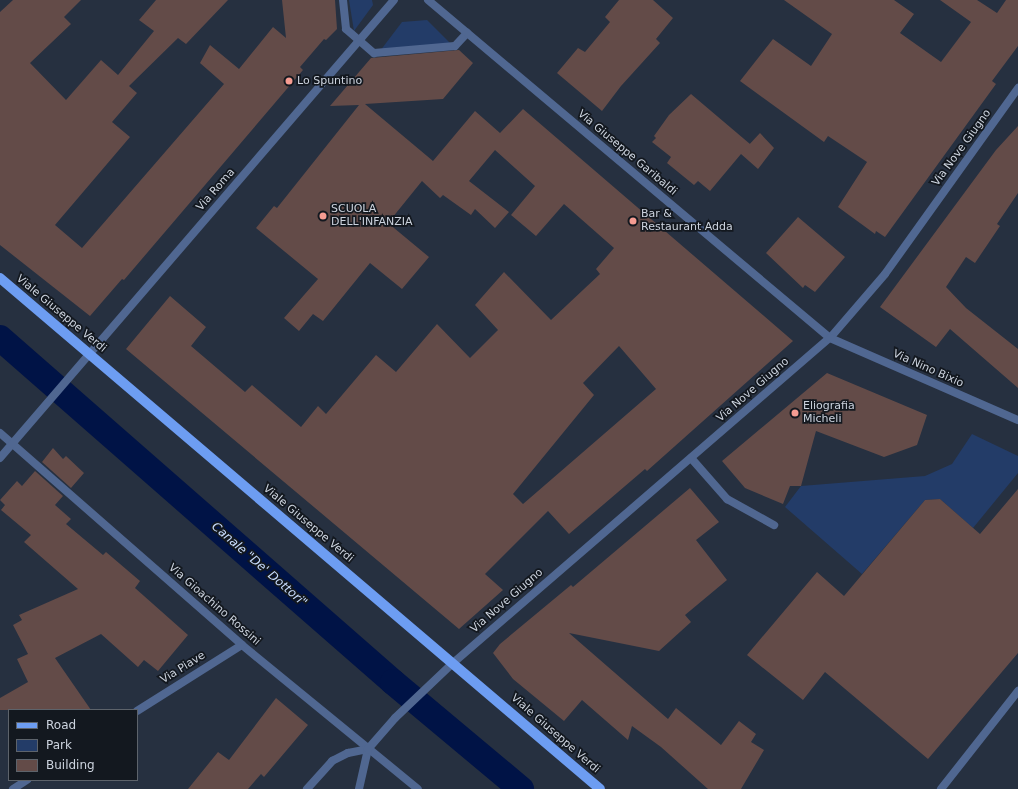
<!DOCTYPE html>
<style>
body{margin:0}
#map{position:relative;width:1018px;height:789px;overflow:hidden;background:#263040;font-family:"DejaVu Sans",sans-serif}
div>[style]{position:absolute}
[style*='--x']{left:calc(var(--x)*1px);top:calc(var(--y)*1px);width:calc(var(--w)*1px);rotate:calc(var(--a)*1deg)}
.green>*{inset:0;background:#233c68}
.canal>*{height:26px;margin:-13px;padding:0 13px;transform-origin:13px;border-radius:13px;background:#001346}
.building>*{inset:0;background:#634b48}
.service>*{height:8px;margin:-4px;padding:0 4px;transform-origin:4px;border-radius:4px;background:#506791}
.pedestrian>*{height:8px;margin:-4px;padding:0 4px;transform-origin:4px;border-radius:4px;background:#506791}
.minor>*{height:8px;margin:-4px;padding:0 4px;transform-origin:4px;border-radius:4px;background:#506791}
.tertiary>*{height:8px;margin:-4px;padding:0 4px;transform-origin:4px;border-radius:4px;background:#506791}
.primary>*{height:10px;margin:-5px;padding:0 5px;transform-origin:5px;border-radius:5px;background:#6d9df2}
.dots>*{width:11px;height:11px;translate:-50% -50%;box-sizing:border-box;border:2px solid #13181f;border-radius:50%}
span{translate:-50% -50%;white-space:nowrap;text-align:center;line-height:1.15;-webkit-text-stroke:3.5px #13181f;paint-order:stroke}
.poi-label{font-size:11px;color:#ccd3de}
.left{translate:0 -50%;text-align:left}
.street-label{font-size:11px;color:#ccd3de}
.water-label{font-size:12px;color:#c8dcfe;font-style:italic}
.legend{position:absolute;left:8px;top:709px;width:130px;height:72px;box-sizing:border-box;background:#13181f;border:1px solid #5d636b;margin:0;padding:5px 7px;list-style:none;font-size:12px;color:#ccd3de}
.legend li{display:flex;align-items:center;gap:8px;height:20px}
.legend b{width:20px;border:1px solid #5d636b}
</style>
<div id="map">
<div class="green">
<i style="clip-path:polygon(349px 0,372px 0,373px 5px,354px 31px)"></i>
<i style="clip-path:polygon(427px 20px,451px 44px,380px 51px,402px 22px)"></i>
<i style="clip-path:polygon(972px 434px,1018px 456px,1018px 473px,973px 528px,940px 499px,925px 500px,862px 574px,785px 507px,801px 486px,925px 476px,952px 464px)"></i>
</div>
<div class="canal">
<i style="--x:0;--y:338;--w:522;--a:41.2"></i>
<i style="--x:393;--y:682;--w:167;--a:39.9"></i>
</div>
<div class="building">
<i style="clip-path:polygon(13px 0,81px 0,64px 17px,71px 24px,30px 63px,66px 100px,101px 60px,118px 75px,154px 31px,139px 20px,156px 0,228px 0,186px 44px,178px 38px,129px 86px,137px 93px,112px 122px,130px 137px,55px 225px,82px 248px,224px 84px,200px 63px,210px 45px,239px 69px,273px 27px,286px 38px,282px 0,335px 0,337px 29px,326px 40px,324px 39px,300px 67px,303px 70px,124px 280px,122px 279px,90px 316px,0 245px,0 12px)"></i>
<i style="clip-path:polygon(619px 0,653px 0,673px 18px,656px 39px,660px 43px,621px 86px,602px 111px,557px 73px,578px 48px,585px 52px,610px 22px,605px 17px)"></i>
<i style="clip-path:polygon(784px 0,894px 0,914px 14px,900px 33px,941px 62px,971px 22px,940px 0,977px 0,997px 13px,1006px 0,1018px 0,1018px 46px,992px 81px,996px 84px,885px 237px,876px 231px,875px 234px,838px 207px,867px 162px,828px 136px,824px 142px,740px 81px,773px 39px,811px 66px,832px 34px)"></i>
<i style="clip-path:polygon(evenodd,459px 50px,473px 63px,443px 99px,365px 104px,433px 161px,475px 111px,500px 133px,523px 109px,793px 341px,647px 471px,645px 469px,569px 534px,548px 511px,485px 574px,503px 590px,459px 629px,126px 349px,170px 296px,206px 327px,191px 346px,245px 392px,252px 385px,301px 427px,318px 406px,326px 414px,376px 355px,396px 372px,437px 324px,470px 358px,498px 330px,475px 305px,504px 272px,551px 320px,600px 274px,596px 269px,614px 248px,564px 204px,536px 236px,511px 215px,535px 186px,495px 150px,469px 181px,509px 212px,495px 228px,475px 209px,471px 215px,443px 195px,440px 198px,422px 181px,388px 223px,429px 257px,402px 289px,370px 263px,323px 321px,313px 314px,299px 331px,284px 318px,318px 279px,256px 228px,274px 206px,277px 208px,359px 105px,330px 106px,371px 58px,459px 50px,619px 346px,656px 389px,523px 504px,513px 494px,594px 395px,583px 383px,619px 346px)"></i>
<i style="clip-path:polygon(691px 94px,750px 144px,746px 148px,760px 133px,774px 148px,758px 169px,741px 154px,710px 191px,698px 181px,694px 185px,667px 163px,671px 157px,652px 142px,656px 138px,654px 136px,669px 115px)"></i>
<i style="clip-path:polygon(1018px 126px,1018px 193px,997px 224px,1000px 226px,975px 263px,966px 257px,946px 287px,966px 308px,1018px 349px,1018px 388px,950px 329px,936px 347px,880px 307px,996px 150px)"></i>
<i style="clip-path:polygon(798px 217px,845px 257px,815px 292px,805px 285px,803px 288px,766px 253px)"></i>
<i style="clip-path:polygon(827px 373px,927px 415px,917px 445px,884px 457px,816px 431px,801px 486px,790px 486px,783px 504px,745px 488px,722px 461px)"></i>
<i style="clip-path:polygon(53px 448px,63px 459px,66px 456px,84px 473px,71px 488px,42px 462px)"></i>
<i style="clip-path:polygon(35px 471px,63px 496px,55px 505px,71px 519px,66px 524px,103px 555px,106px 552px,140px 581px,135px 588px,188px 635px,158px 671px,144px 660px,138px 667px,101px 634px,55px 658px,91px 710px,0 710px,0 698px,28px 682px,17px 659px,28px 654px,13px 625px,22px 620px,19px 615px,78px 589px,24px 542px,31px 535px,1px 510px,5px 505px,0 500px,17px 481px,22px 486px)"></i>
<i style="clip-path:polygon(690px 488px,719px 522px,696px 540px,727px 580px,685px 615px,691px 622px,659px 651px,569px 633px,668px 719px,676px 708px,721px 745px,739px 721px,756px 734px,751px 742px,764px 750px,741px 789px,708px 789px,661px 747px,632px 726px,628px 740px,582px 700px,564px 721px,513px 679px,493px 653px,500px 644px,571px 585px,573px 587px)"></i>
<i style="clip-path:polygon(1018px 489px,1018px 653px,928px 759px,825px 672px,803px 700px,747px 655px,817px 572px,844px 596px,925px 500px,940px 499px,980px 534px)"></i>
<i style="clip-path:polygon(276px 698px,308px 725px,264px 777px,261px 774px,248px 789px,188px 789px,218px 752px,229px 760px)"></i>
</div>
<div class="service">
<i style="--x:691;--y:458;--w:55;--a:48.7"></i>
<i style="--x:727;--y:499;--w:54;--a:29"></i>
</div>
<div class="pedestrian">
<i style="--x:343;--y:0;--w:29;--a:84"></i>
<i style="--x:346;--y:29;--w:37;--a:41"></i>
<i style="--x:374;--y:53;--w:81;--a:-4.9"></i>
<i style="--x:455;--y:46;--w:18;--a:-47"></i>
</div>
<div class="minor">
<i style="--x:0;--y:433;--w:322;--a:41.2"></i>
<i style="--x:242;--y:645;--w:227;--a:39.3"></i>
<i style="--x:0;--y:458;--w:604;--a:-49.3"></i>
<i style="--x:137;--y:711;--w:124;--a:-32.2"></i>
<i style="--x:13;--y:789;--w:17;--a:-33"></i>
<i style="--x:307;--y:789;--w:38;--a:-48"></i>
<i style="--x:332;--y:761;--w:18;--a:-27"></i>
<i style="--x:348;--y:753;--w:20;--a:-11"></i>
<i style="--x:359;--y:789;--w:41;--a:-77.3"></i>
<i style="--x:368;--y:749;--w:41;--a:-48.9"></i>
<i style="--x:395;--y:718;--w:80;--a:-43.5"></i>
<i style="--x:453;--y:663;--w:498;--a:-40.8"></i>
<i style="--x:830;--y:338;--w:84;--a:-49.3"></i>
<i style="--x:885;--y:274;--w:229;--a:-54.4"></i>
<i style="--x:941;--y:789;--w:125;--a:-51.8"></i>
</div>
<div class="tertiary">
<i style="--x:428;--y:0;--w:525;--a:40.06"></i>
<i style="--x:830;--y:338;--w:205;--a:23.6"></i>
</div>
<div class="primary">
<i style="--x:0;--y:278;--w:788;--a:40.42"></i>
</div>
<div class="dots">
<i style="left:289px;top:81px;background:#f59c92"></i>
<i style="left:323px;top:216px;background:#f59c92"></i>
<i style="left:633px;top:221px;background:#f59c92"></i>
<i style="left:795px;top:413px;background:#f59c92"></i>
</div>
<div class="poi-label">
<span class="left" style="left:297px;top:81px">Lo Spuntino</span>
<span class="left" style="left:331px;top:216px">SCUOLA<br>DELL'INFANZIA</span>
<span class="left" style="left:641px;top:221px">Bar &amp;<br>Restaurant Adda</span>
<span class="left" style="left:803px;top:413px">Eliografia<br>Micheli</span>
</div>
<div class="street-label">
<span style="left:962px;top:148px;rotate:-54deg">Via Nove Giugno</span>
<span style="left:627px;top:153px;rotate:40deg">Via Giuseppe Garibaldi</span>
<span style="left:216px;top:190px;rotate:-49deg">Via Roma</span>
<span style="left:61px;top:314px;rotate:40deg">Viale Giuseppe Verdi</span>
<span style="left:928px;top:369px;rotate:24deg">Via Nino Bixio</span>
<span style="left:753px;top:390px;rotate:-41deg">Via Nove Giugno</span>
<span style="left:308px;top:524px;rotate:40deg">Viale Giuseppe Verdi</span>
<span style="left:507px;top:601px;rotate:-41deg">Via Nove Giugno</span>
<span style="left:214px;top:605px;rotate:41deg">Via Gioachino Rossini</span>
<span style="left:183px;top:668px;rotate:-32deg">Via Piave</span>
<span style="left:555px;top:734px;rotate:41deg">Viale Giuseppe Verdi</span>
</div>
<div class="water-label">
<span style="left:259px;top:565px;rotate:41deg">Canale "De' Dottori"</span>
</div>
<ul class="legend">
<li><b style="height:5px;background:#6d9df2"></b>Road</li>
<li><b style="height:11px;background:#233c68"></b>Park</li>
<li><b style="height:11px;background:#634b48"></b>Building</li>
</ul>
</div>
